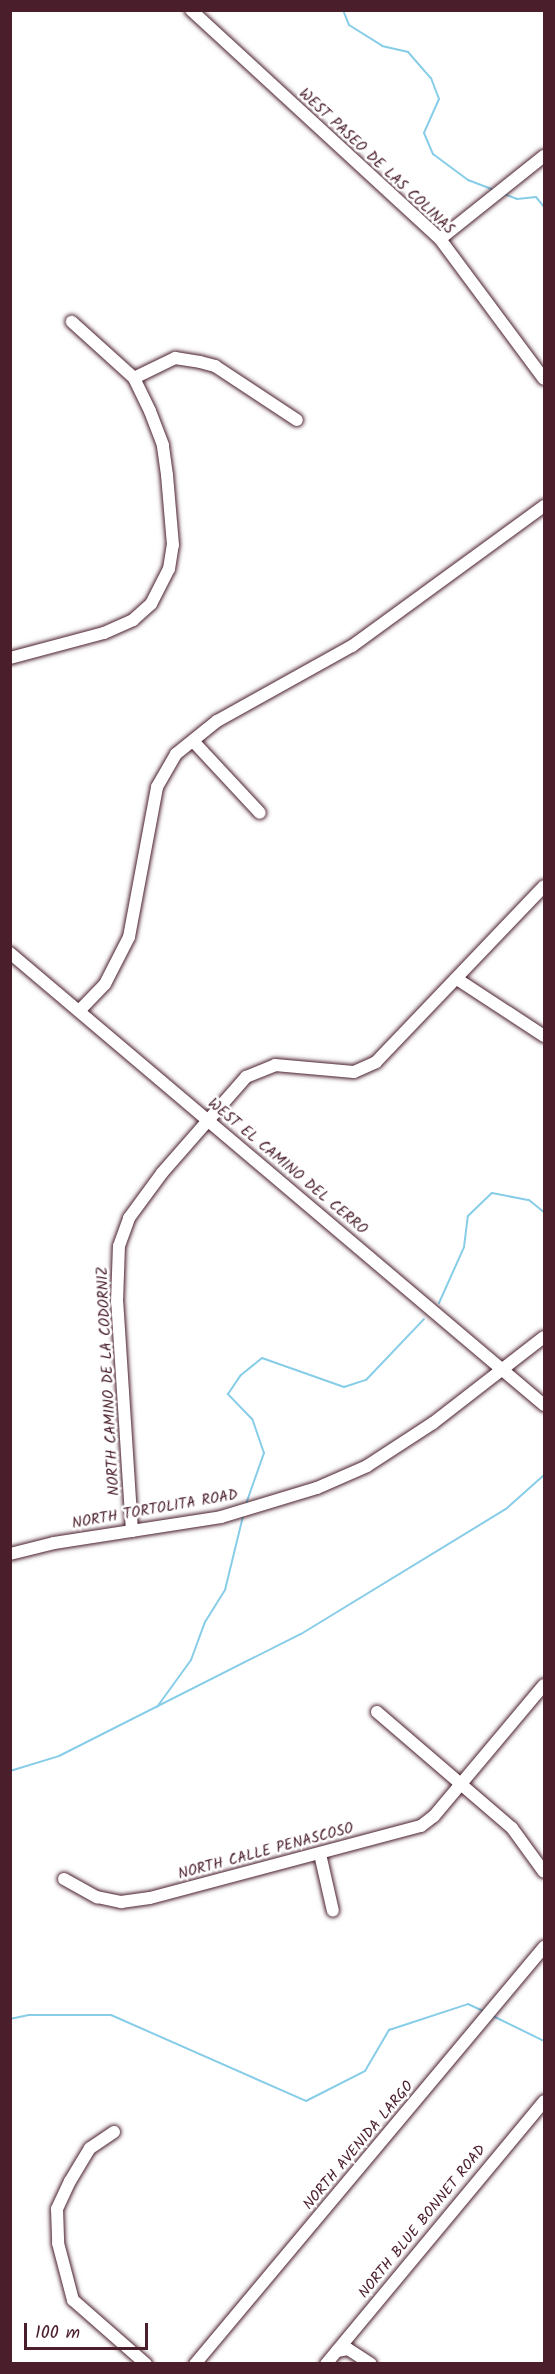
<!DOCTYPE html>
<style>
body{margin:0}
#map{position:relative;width:555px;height:2374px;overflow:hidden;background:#fff;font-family:Kalam,sans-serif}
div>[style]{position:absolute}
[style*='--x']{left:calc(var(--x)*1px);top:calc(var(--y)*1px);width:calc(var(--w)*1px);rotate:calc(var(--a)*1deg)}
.stream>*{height:2px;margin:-1px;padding:0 1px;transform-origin:1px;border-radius:1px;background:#87cde8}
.roads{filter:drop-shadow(0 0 2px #4a1f2b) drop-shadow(0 0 2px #4a1f2b)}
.minor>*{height:12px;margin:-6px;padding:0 6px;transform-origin:6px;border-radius:6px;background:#fff}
span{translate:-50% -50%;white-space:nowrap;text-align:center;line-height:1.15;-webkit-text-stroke:5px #fff;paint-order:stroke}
.street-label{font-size:15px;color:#4a1f2b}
.frame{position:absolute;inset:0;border:12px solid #4a1f2b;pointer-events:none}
.scale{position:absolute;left:24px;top:2323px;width:124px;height:27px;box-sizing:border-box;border:3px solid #4a1f2b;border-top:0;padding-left:8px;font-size:18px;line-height:21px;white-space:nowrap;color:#4a1f2b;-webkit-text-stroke:4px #fff;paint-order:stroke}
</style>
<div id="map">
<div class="stream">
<i style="--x:343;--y:10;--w:16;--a:68"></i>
<i style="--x:349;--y:25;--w:39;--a:32"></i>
<i style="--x:382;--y:46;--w:27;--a:13"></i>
<i style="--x:408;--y:52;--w:35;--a:49"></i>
<i style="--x:431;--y:78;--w:22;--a:69"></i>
<i style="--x:439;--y:99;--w:37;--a:114"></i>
<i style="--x:424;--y:133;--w:23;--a:67"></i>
<i style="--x:433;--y:154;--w:44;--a:36.6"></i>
<i style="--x:468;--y:180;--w:28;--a:21"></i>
<i style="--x:504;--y:194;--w:14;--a:21"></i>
<i style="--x:517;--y:199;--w:19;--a:-6"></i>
<i style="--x:536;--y:197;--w:13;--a:51"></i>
<i style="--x:439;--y:1303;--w:61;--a:-65.9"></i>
<i style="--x:464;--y:1247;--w:31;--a:-83"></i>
<i style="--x:468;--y:1216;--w:33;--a:-44"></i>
<i style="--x:492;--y:1193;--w:38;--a:11"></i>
<i style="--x:529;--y:1200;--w:19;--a:39"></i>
<i style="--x:246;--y:1504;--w:54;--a:-70.6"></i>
<i style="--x:264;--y:1453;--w:36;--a:-109"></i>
<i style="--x:252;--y:1419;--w:35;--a:-134"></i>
<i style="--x:228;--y:1394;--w:23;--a:-56"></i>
<i style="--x:241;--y:1375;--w:27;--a:-39"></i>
<i style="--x:262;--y:1358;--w:87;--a:19.5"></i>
<i style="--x:344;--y:1387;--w:23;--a:-18"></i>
<i style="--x:366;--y:1380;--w:84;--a:-46.4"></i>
<i style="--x:157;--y:1707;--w:58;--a:-54.1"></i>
<i style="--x:191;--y:1660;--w:40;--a:-69.8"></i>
<i style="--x:205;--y:1622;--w:38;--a:-58"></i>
<i style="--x:225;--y:1590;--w:76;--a:-76.3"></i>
<i style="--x:10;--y:1771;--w:51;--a:-17"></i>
<i style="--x:59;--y:1756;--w:271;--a:-26.8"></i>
<i style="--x:301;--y:1634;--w:240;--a:-31.4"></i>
<i style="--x:506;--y:1509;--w:51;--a:-41.8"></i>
<i style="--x:493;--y:2016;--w:57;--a:26.1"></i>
<i style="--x:10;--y:2019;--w:19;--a:-12"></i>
<i style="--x:29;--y:2015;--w:82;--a:0"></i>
<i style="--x:111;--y:2015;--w:213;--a:23.8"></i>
<i style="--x:306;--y:2101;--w:66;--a:-27"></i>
<i style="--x:365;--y:2071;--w:48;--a:-59.7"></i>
<i style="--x:389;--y:2030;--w:83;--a:-18.2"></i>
<i style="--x:468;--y:2004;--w:19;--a:25"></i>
</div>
<div class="roads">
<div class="minor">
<i style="--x:191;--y:10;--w:338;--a:42.6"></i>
<i style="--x:440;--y:239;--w:174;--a:53.4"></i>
<i style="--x:440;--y:239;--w:133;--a:-38.6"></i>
<i style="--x:134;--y:378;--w:46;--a:-26"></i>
<i style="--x:175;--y:358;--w:25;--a:9"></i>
<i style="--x:200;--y:362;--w:16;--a:15"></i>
<i style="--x:215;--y:366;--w:98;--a:33.4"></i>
<i style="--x:10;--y:658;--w:97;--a:-14.9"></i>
<i style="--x:104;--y:633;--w:32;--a:-24"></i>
<i style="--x:133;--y:620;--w:24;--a:-42"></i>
<i style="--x:151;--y:604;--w:39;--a:-63"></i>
<i style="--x:169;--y:569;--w:24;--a:-81"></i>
<i style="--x:173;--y:545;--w:70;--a:-94.9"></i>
<i style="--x:167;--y:475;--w:30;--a:-98"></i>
<i style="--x:163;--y:445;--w:36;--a:-111"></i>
<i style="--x:150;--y:411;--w:37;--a:-116"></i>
<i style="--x:134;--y:378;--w:84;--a:-137.9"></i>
<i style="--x:193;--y:741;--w:98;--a:47.1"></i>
<i style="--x:10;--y:953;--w:700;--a:40.25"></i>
<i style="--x:457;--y:979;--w:104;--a:33.2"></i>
<i style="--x:79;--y:1011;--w:37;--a:-46"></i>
<i style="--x:105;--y:984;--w:53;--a:-62.9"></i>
<i style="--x:129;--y:937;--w:153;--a:-79.4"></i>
<i style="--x:157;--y:787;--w:38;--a:-60"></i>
<i style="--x:176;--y:754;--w:53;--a:-38.8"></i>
<i style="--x:217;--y:721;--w:154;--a:-29.1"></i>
<i style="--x:352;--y:646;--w:238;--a:-36.1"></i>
<i style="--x:132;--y:1531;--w:229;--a:-93.7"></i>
<i style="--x:117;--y:1302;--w:56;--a:-88"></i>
<i style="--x:119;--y:1246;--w:30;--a:-70"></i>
<i style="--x:129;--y:1218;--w:56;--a:-53.7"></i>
<i style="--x:162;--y:1173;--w:128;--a:-48.8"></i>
<i style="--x:246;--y:1077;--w:31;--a:-22"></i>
<i style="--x:275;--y:1065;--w:79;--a:5.1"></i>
<i style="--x:354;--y:1072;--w:24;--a:-24"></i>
<i style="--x:376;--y:1062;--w:243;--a:-46.3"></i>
<i style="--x:10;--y:1554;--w:45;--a:-14"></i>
<i style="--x:54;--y:1543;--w:169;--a:-8.8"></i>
<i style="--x:221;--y:1517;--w:100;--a:-16.8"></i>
<i style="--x:317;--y:1488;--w:55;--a:-23.7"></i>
<i style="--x:367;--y:1466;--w:79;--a:-33.1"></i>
<i style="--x:433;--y:1423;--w:140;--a:-37.8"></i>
<i style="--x:377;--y:1712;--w:178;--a:40.7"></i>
<i style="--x:512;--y:1828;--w:54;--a:54"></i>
<i style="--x:320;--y:1854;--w:58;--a:77.2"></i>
<i style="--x:64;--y:1879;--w:38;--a:29"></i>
<i style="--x:97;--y:1897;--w:25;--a:12"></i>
<i style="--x:121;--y:1902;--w:29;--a:-8"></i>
<i style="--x:150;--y:1898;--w:280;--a:-14.9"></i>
<i style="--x:421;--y:1826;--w:16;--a:-38"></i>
<i style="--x:434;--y:1816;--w:171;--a:-50"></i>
<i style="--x:114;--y:2132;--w:29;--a:146"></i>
<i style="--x:90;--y:2148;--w:39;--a:121"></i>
<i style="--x:70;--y:2181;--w:31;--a:115"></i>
<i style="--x:57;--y:2209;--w:34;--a:88"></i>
<i style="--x:58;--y:2243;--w:59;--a:75.3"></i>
<i style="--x:73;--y:2300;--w:97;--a:41.2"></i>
<i style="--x:337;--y:2351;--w:11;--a:-10"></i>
<i style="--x:348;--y:2349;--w:27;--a:33"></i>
<i style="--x:195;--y:2364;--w:544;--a:-50.07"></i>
<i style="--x:326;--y:2364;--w:342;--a:-50.3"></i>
</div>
</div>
<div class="street-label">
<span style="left:376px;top:162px;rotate:43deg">WEST PASEO DE LAS COLINAS</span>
<span style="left:287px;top:1167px;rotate:40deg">WEST EL CAMINO DEL CERRO</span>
<span style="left:109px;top:1381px;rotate:-93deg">NORTH CAMINO DE LA CODORNIZ</span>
<span style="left:155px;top:1510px;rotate:-10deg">NORTH TORTOLITA ROAD</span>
<span style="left:266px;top:1852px;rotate:-15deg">NORTH CALLE PENASCOSO</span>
<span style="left:359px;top:2146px;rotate:-50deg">NORTH AVENIDA LARGO</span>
<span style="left:423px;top:2222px;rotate:-51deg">NORTH BLUE BONNET ROAD</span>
</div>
<div class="frame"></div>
<div class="scale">100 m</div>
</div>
